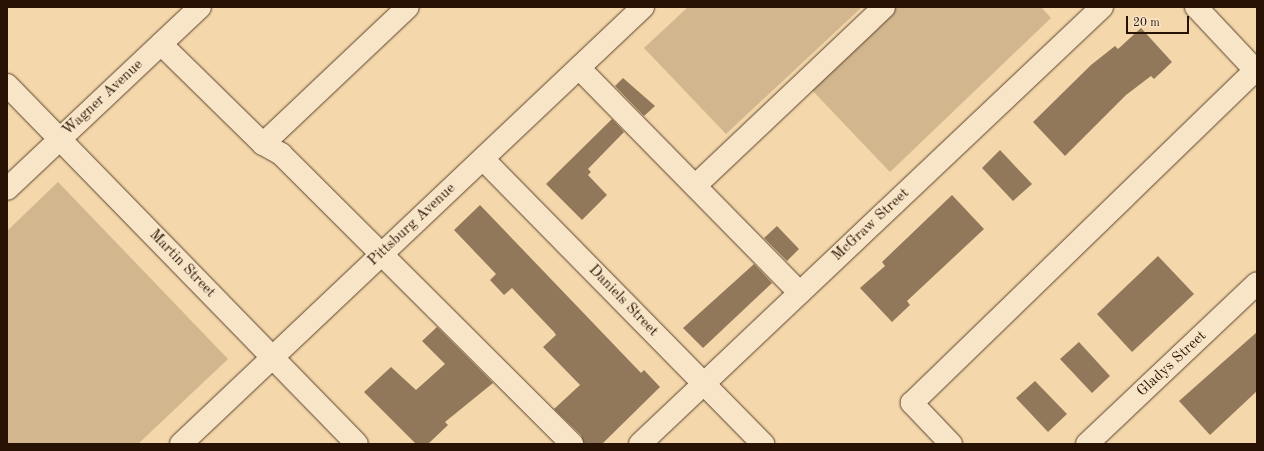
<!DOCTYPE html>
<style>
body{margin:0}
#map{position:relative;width:1264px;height:451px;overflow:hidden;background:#f4d7aa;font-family:"Old Standard TT",serif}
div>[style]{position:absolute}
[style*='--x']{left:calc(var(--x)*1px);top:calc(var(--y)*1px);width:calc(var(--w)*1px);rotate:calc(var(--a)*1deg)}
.green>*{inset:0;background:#d1b68e}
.building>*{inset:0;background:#92785a}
.roads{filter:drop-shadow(0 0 1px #5b432e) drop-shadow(0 0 1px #5b432e)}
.minor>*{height:22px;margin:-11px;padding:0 11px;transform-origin:11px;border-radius:11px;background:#f8e5c8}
span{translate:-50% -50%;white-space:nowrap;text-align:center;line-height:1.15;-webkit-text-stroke:3.5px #f8e5c8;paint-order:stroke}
.street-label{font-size:15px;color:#281204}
.frame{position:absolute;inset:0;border:8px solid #281204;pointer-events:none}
.scale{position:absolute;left:1126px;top:16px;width:63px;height:18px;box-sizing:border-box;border:2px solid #281204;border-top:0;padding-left:5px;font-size:12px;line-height:14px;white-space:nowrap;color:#281204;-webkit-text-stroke:3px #f8e5c8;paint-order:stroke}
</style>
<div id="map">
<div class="green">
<i style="clip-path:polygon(688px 7px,862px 7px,726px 134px,644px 48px)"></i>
<i style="clip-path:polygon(892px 7px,1041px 7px,1051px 18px,890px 172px,809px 87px)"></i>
<i style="clip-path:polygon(58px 182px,228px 359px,138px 444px,7px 444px,7px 231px)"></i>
</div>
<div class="building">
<i style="clip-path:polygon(1141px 28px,1172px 62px,1154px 79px,1151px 76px,1126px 95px,1065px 156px,1033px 122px,1091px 65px,1115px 46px,1118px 49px)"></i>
<i style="clip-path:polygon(623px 78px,655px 106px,644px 116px,615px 86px)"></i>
<i style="clip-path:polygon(612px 119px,624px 132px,588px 169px,591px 172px,588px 175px,607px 195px,582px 220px,546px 184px)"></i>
<i style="clip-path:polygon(1000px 150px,1032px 184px,1013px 201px,982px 168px)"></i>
<i style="clip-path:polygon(952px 195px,984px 229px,907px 301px,910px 305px,892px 322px,860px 288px,885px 266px,882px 262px)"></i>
<i style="clip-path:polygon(480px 205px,641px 373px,644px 370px,660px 387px,602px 444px,584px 444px,581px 435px,554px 409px,580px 385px,543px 347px,556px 335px,554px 332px,512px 288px,504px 295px,490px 280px,496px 274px,454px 230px)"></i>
<i style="clip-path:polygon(777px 226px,799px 249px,787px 261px,764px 238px)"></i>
<i style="clip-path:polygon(1158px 256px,1194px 294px,1132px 352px,1097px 314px)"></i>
<i style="clip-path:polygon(754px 264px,772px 283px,703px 348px,683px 328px)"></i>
<i style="clip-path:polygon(437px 327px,493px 383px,445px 422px,448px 425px,428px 444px,416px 444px,364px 392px,391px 367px,416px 390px,445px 364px,422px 341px)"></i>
<i style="clip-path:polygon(1257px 332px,1257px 391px,1210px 435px,1179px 401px)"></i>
<i style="clip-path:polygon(1079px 342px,1110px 376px,1092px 393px,1060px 359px)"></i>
<i style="clip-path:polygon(1035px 381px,1067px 414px,1048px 432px,1016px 398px)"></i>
</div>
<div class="roads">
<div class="minor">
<i style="--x:1196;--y:7;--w:89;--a:46.8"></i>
<i style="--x:161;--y:44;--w:143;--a:44.4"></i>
<i style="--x:263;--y:144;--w:21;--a:29"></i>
<i style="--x:281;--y:154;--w:411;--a:44.9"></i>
<i style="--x:579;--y:68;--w:315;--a:45.5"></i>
<i style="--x:7;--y:85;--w:501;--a:45.73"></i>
<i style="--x:263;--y:144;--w:199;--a:-43.4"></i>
<i style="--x:483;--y:159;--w:400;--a:45.5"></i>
<i style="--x:695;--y:186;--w:260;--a:-43.4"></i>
<i style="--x:7;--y:189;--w:265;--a:-43.3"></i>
<i style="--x:181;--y:444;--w:636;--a:-43.41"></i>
<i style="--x:640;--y:444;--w:636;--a:-43.41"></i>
<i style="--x:951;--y:444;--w:57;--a:-133.6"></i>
<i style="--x:912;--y:403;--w:480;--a:-44.1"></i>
<i style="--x:1087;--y:444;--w:234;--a:-43.4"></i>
</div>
</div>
<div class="street-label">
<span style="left:103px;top:98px;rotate:-43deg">Wagner Avenue</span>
<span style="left:412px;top:225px;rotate:-43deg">Pittsburg Avenue</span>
<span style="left:871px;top:225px;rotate:-43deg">McGraw Street</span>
<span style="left:182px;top:264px;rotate:46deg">Martin Street</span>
<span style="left:623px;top:301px;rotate:46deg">Daniels Street</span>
<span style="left:1172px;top:364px;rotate:-43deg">Gladys Street</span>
</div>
<div class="frame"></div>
<div class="scale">20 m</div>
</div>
